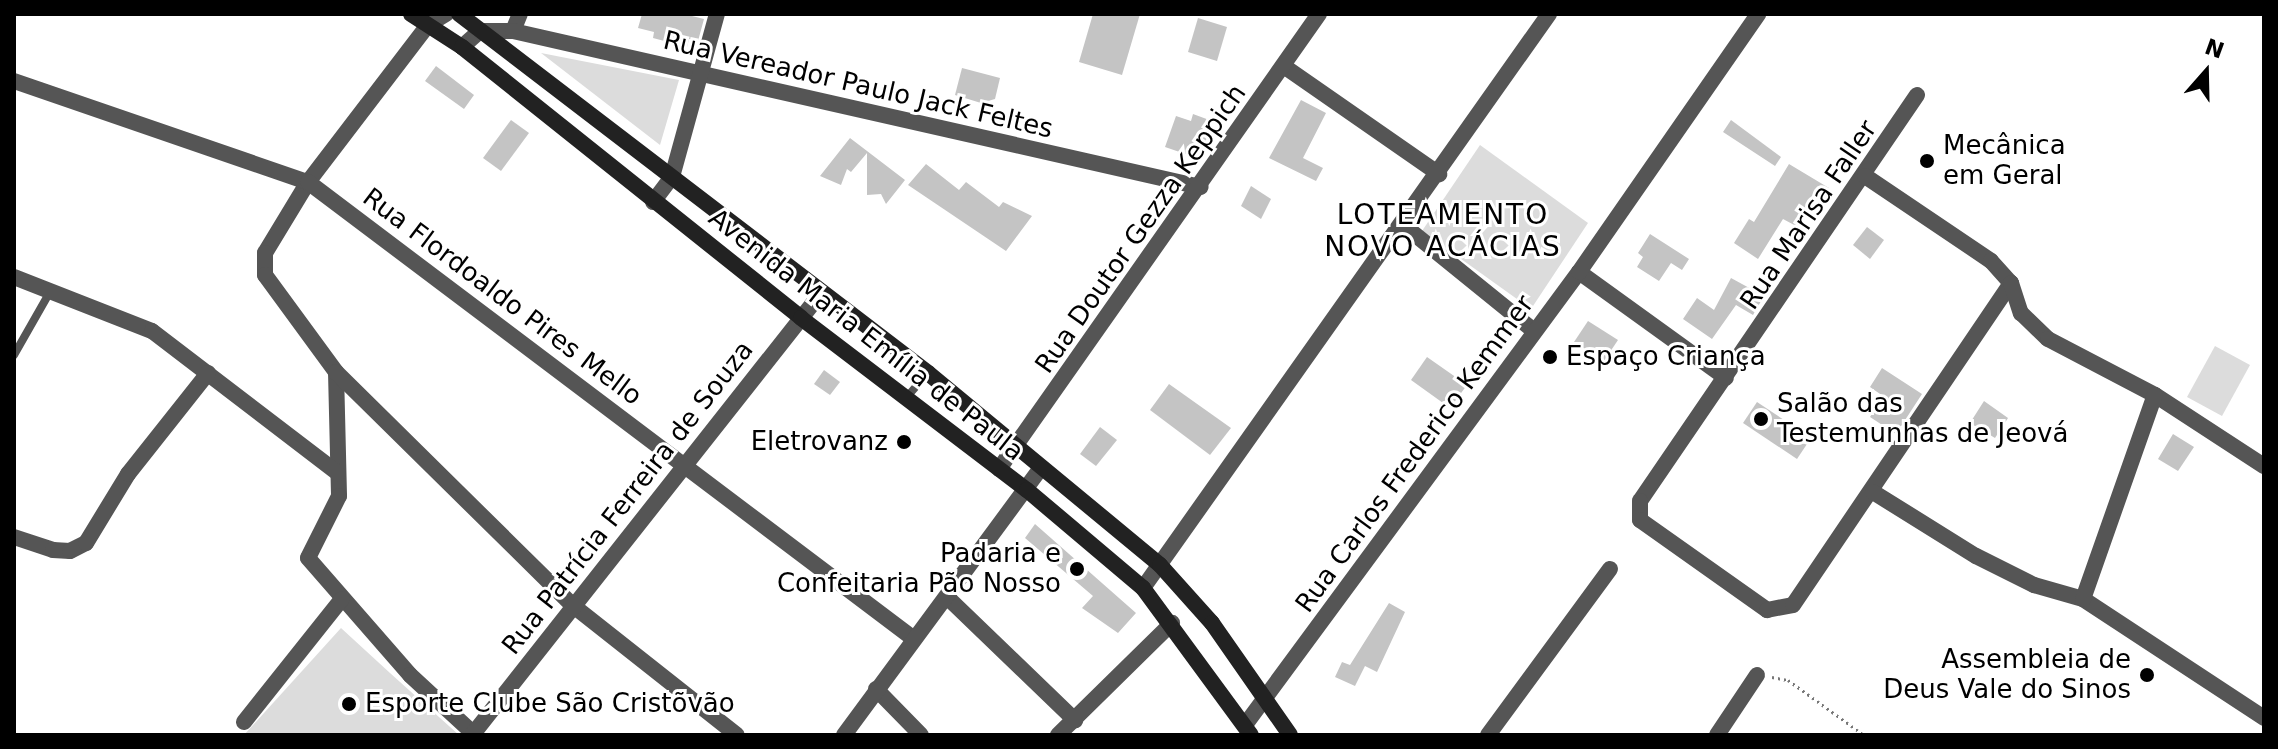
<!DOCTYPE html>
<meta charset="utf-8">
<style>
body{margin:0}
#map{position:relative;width:2278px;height:749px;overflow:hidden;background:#fff;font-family:"DejaVu Sans",sans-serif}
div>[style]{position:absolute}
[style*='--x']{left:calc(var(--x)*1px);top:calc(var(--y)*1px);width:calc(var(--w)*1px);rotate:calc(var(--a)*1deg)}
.green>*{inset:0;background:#dcdcdc}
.building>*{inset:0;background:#c4c4c4}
.path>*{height:3px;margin-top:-1.5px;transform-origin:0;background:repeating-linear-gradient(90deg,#777 0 2px,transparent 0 6px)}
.service>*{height:8px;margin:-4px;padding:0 4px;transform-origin:4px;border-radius:4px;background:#555}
.minor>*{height:16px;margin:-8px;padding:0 8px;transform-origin:8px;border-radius:8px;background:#555}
.secondary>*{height:16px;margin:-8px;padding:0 8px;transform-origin:8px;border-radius:8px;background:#222}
.dots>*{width:22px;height:22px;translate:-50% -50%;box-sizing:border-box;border:4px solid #fff;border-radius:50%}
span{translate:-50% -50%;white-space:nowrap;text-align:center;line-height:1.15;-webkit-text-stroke:6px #fff;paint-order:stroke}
.street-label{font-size:26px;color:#000}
.poi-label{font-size:26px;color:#000}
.left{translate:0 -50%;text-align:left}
.right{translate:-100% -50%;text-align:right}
.neighbourhood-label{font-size:28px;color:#000;letter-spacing:2px}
.frame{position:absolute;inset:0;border:16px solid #000;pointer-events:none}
.north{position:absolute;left:2166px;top:32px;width:80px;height:80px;-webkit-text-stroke:6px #fff;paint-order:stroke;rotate:20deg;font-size:22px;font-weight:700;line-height:32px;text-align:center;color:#000}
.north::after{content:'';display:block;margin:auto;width:28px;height:36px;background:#000;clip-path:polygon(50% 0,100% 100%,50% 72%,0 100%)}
</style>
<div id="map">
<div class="green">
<i style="clip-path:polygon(541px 53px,679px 80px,660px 145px)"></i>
<i style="clip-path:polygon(1480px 145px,1588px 223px,1531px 309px,1422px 231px)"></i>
<i style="clip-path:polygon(2215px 346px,2250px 365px,2222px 416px,2187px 397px)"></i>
<i style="clip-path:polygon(341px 628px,390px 673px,459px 735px,244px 735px)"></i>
</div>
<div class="building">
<i style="clip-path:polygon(642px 14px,684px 14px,704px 19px,698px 41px,689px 39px,687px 47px,653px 38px,654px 32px,638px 28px)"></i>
<i style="clip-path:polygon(1093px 14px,1140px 14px,1122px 75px,1079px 62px)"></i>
<i style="clip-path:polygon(1198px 18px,1227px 27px,1217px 61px,1188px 52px)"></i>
<i style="clip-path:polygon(436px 66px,474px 95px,464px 109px,425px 81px)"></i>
<i style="clip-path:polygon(962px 68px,1000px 78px,995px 99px,981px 103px,955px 95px)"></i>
<i style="clip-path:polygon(1301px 100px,1326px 113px,1303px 158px,1323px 168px,1316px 181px,1269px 158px)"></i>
<i style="clip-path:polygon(1193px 114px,1212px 121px,1200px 159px,1165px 147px,1176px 116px,1191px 121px)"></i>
<i style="clip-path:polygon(511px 120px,529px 133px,501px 171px,483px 158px)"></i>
<i style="clip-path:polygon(1731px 120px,1781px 157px,1775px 166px,1723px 132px)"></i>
<i style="clip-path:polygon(850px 138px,905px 180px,886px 204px,881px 194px,867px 195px,867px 153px,851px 172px,847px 169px,841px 185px,820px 176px)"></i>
<i style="clip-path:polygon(926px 164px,959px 190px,966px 182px,999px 207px,1003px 202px,1032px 216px,1006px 251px,908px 185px)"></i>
<i style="clip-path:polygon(1789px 164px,1829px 188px,1798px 227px,1783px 219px,1758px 259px,1734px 243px,1749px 219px,1754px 222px)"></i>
<i style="clip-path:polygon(1251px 186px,1271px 199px,1261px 219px,1241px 206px)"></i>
<i style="clip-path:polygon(1867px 227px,1884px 240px,1870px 259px,1853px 245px)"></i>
<i style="clip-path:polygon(1650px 234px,1689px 259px,1682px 270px,1671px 263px,1659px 281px,1637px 267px,1643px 257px,1638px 253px)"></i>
<i style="clip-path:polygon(1731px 278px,1764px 296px,1753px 315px,1736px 305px,1712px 339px,1683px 319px,1697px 298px,1714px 310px)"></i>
<i style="clip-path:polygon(1588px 321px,1618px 340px,1604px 361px,1574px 342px)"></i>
<i style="clip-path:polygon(1427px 357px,1467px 385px,1450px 408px,1411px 380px)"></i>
<i style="clip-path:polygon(1882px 368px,1922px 394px,1896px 434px,1870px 417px,1883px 396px,1870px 387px)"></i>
<i style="clip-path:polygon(824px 370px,840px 382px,830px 395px,814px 384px)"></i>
<i style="clip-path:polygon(1169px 384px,1231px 428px,1210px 455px,1150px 410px)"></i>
<i style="clip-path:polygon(1984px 401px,2008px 418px,1995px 438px,1970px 423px)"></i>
<i style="clip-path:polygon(1757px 402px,1811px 438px,1797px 459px,1743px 423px)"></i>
<i style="clip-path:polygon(1100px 427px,1117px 440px,1096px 466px,1080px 454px)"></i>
<i style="clip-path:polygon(2173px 434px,2194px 447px,2178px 471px,2158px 459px)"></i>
<i style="clip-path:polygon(1035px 524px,1136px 613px,1118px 633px,1082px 608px,1093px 596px,1025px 538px)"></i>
<i style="clip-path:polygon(1389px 603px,1405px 612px,1377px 672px,1365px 666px,1355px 686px,1335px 677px,1342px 662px,1350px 665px)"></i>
</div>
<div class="path">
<i style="--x:1772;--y:677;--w:16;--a:11"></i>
<i style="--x:1788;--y:680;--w:94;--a:35.9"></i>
</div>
<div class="service">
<i style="--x:14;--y:355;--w:73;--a:-60.3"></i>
<i style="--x:906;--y:398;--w:33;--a:-49"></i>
</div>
<div class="minor">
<i style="--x:446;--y:14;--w:21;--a:149"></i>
<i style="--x:428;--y:25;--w:198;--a:127.4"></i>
<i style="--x:308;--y:182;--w:83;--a:121.2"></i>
<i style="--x:265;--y:253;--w:22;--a:90"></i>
<i style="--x:265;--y:275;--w:120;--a:53.8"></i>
<i style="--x:336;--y:372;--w:124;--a:88.6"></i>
<i style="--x:339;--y:496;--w:69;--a:116.6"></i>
<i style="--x:308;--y:558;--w:155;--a:48.9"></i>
<i style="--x:410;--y:675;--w:88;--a:42.7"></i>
<i style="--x:513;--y:31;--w:18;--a:-68"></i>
<i style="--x:462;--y:47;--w:24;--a:-42"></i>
<i style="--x:480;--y:31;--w:33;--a:0"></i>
<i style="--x:513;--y:31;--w:705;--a:12.78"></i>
<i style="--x:1285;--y:67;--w:188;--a:34.8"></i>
<i style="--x:14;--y:81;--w:311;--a:19"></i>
<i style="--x:308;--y:182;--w:759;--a:37.02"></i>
<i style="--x:1917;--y:95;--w:491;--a:124.3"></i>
<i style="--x:1640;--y:501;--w:19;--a:90"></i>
<i style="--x:1640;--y:520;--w:156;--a:35.3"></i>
<i style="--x:1767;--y:610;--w:26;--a:-11"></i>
<i style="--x:1793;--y:605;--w:389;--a:-55.9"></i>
<i style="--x:1865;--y:176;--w:152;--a:34"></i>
<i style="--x:1991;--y:261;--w:30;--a:48"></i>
<i style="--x:2011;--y:283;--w:32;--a:72"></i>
<i style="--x:2021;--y:313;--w:37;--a:44"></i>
<i style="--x:2048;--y:339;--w:121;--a:27.6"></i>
<i style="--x:2155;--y:395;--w:130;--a:33.1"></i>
<i style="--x:653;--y:202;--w:31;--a:-53"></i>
<i style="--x:672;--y:177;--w:169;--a:-74.6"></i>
<i style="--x:1402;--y:224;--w:170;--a:39"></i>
<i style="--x:1579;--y:272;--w:181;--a:35.8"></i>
<i style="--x:14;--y:277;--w:148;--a:21.4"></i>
<i style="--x:152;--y:331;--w:234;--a:37.4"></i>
<i style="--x:336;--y:372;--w:330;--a:44.6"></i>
<i style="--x:571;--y:604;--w:211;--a:38.3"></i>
<i style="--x:999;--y:469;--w:556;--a:-54.88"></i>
<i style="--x:1873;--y:492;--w:121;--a:31.9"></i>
<i style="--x:1976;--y:556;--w:65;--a:26.6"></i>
<i style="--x:2034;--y:585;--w:51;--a:15.9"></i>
<i style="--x:2083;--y:599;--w:217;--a:33.3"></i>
<i style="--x:14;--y:537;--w:41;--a:18.4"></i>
<i style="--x:53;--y:550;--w:17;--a:3"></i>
<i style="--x:70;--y:551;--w:18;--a:-27"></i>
<i style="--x:86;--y:543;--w:81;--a:-58.7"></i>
<i style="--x:128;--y:474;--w:129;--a:-51.6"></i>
<i style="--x:1143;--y:588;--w:703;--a:-54.73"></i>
<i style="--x:947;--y:597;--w:178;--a:43.9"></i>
<i style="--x:2083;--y:599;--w:216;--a:-70.6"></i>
<i style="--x:876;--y:689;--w:64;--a:45.6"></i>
<i style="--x:244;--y:722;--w:157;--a:-51.5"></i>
<i style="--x:1245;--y:725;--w:563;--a:-53.6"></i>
<i style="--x:1579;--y:272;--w:314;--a:-55.2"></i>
<i style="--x:473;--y:734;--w:562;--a:-51.72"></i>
<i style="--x:844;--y:735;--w:332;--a:-53.6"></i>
<i style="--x:1058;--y:735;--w:160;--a:-44.5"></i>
<i style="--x:1488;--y:735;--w:206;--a:-53.7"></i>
<i style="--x:1717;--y:735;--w:72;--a:-56.3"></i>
</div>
<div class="secondary">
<i style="--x:411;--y:14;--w:61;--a:32.9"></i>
<i style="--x:462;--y:47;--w:434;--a:38.6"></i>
<i style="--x:801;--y:318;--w:284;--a:37.3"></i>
<i style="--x:1027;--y:490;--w:152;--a:40.2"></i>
<i style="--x:1143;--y:588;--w:182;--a:53.7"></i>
<i style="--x:459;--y:14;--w:591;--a:37.43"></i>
<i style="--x:928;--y:373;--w:301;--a:39.6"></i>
<i style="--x:1160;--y:565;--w:78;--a:48.1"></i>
<i style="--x:1212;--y:623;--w:136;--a:55.1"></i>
</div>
<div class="dots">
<i style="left:1927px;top:161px;background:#000"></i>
<i style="left:1550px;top:357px;background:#000"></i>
<i style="left:1761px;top:419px;background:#000"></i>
<i style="left:904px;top:442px;background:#000"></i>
<i style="left:1077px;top:569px;background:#000"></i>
<i style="left:2147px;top:675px;background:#000"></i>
<i style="left:349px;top:704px;background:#000"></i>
</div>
<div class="street-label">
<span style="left:858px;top:85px;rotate:13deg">Rua Vereador Paulo Jack Feltes</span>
<span style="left:1809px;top:215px;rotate:-56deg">Rua Marisa Faller</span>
<span style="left:1141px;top:229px;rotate:-55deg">Rua Doutor Gezza Keppich</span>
<span style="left:502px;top:297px;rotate:37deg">Rua Flordoaldo Pires Mello</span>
<span style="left:866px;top:335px;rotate:38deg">Avenida Maria Emília de Paula</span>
<span style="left:1415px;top:454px;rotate:-54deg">Rua Carlos Frederico Kemmer</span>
<span style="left:628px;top:498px;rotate:-52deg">Rua Patrícia Ferreira de Souza</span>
</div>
<div class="poi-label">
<span class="left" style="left:1943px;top:161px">Mecânica<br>em Geral</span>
<span class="left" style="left:1566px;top:357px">Espaço Criança</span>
<span class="left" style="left:1777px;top:419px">Salão das<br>Testemunhas de Jeová</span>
<span class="right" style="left:888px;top:442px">Eletrovanz</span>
<span class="right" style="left:1061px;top:569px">Padaria e<br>Confeitaria Pão Nosso</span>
<span class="right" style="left:2131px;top:675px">Assembleia de<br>Deus Vale do Sinos</span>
<span class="left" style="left:365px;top:704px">Esporte Clube São Cristõvão</span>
</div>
<div class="neighbourhood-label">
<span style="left:1443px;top:231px">LOTEAMENTO<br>NOVO ACÁCIAS</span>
</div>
<div class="frame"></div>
<div class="north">N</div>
</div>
